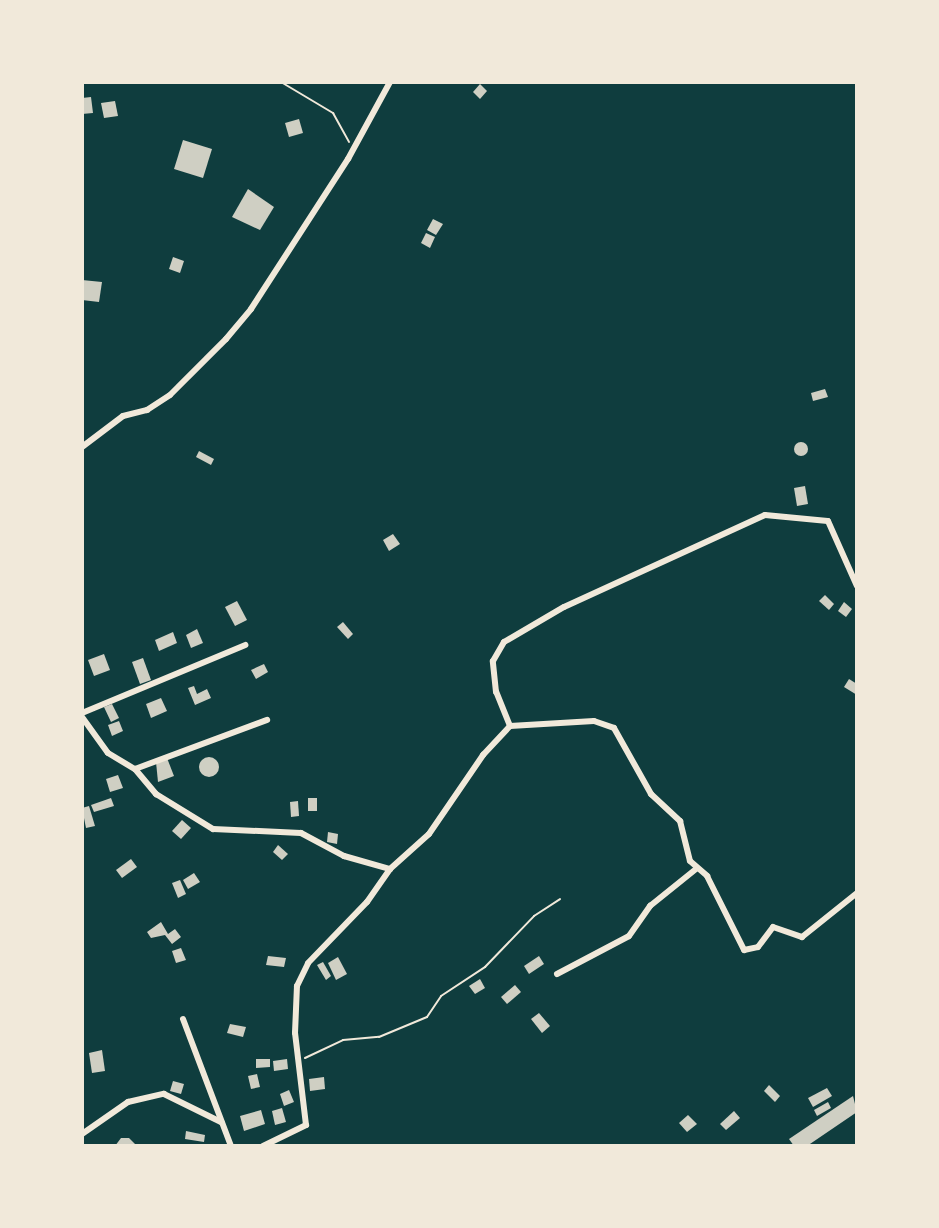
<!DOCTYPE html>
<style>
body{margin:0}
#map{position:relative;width:939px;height:1228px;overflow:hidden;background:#0f3d3e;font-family:Overpass,sans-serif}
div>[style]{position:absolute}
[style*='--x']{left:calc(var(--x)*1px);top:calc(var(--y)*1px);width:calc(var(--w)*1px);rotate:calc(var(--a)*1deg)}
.building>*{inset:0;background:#cfcfc3}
.round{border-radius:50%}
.path>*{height:2px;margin:-1px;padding:0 1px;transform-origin:1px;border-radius:1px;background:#f1e9da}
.minor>*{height:6px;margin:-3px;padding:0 3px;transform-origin:3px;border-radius:3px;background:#f1e9da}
span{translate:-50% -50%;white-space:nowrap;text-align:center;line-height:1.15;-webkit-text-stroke:6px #f1e9da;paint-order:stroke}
.frame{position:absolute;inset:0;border:84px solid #f1e9da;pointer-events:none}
</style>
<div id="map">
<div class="building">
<i style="clip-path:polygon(480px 84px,487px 91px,480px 99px,473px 92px)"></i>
<i style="clip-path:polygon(91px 97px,93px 113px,82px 114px,82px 98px)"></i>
<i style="clip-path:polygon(115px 101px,118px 116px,104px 118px,101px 103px)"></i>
<i style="clip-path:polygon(299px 119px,303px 133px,289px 137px,285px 123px)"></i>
<i style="clip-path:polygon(183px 140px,212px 149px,203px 178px,174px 169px)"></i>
<i style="clip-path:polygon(248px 189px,274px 207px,260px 230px,232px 217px)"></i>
<i style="clip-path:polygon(433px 219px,443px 224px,436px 235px,427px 230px)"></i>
<i style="clip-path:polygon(426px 233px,435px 237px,430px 248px,421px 243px)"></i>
<i style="clip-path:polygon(173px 257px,184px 261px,180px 273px,169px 269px)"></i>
<i style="clip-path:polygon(82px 280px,102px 282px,99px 302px,82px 300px)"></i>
<i style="clip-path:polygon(825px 389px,828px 397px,813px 401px,811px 393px)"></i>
<i class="round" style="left:794px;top:442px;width:14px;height:14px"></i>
<i style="clip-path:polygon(199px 451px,214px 459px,211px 465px,196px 457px)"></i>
<i style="clip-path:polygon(805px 486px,808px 504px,797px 506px,794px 488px)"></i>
<i style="clip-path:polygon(393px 534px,400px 544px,389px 551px,383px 540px)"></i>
<i style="clip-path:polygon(825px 595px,834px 604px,829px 610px,819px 601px)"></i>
<i style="clip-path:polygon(237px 601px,247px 620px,235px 626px,225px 607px)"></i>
<i style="clip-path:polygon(844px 602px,852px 609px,846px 617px,838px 611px)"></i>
<i style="clip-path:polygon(343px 622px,353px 634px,348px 639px,337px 627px)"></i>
<i style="clip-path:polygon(197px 629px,203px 643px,191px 648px,186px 635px)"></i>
<i style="clip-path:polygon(173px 632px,177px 643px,159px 651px,155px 640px)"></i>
<i style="clip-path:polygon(104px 654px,110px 670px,94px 676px,88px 660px)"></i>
<i style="clip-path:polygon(143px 658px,151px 680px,140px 684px,132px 662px)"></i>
<i style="clip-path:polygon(264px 664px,268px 672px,256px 679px,251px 670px)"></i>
<i style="clip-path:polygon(849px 679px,857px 684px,857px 695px,844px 687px)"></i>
<i style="clip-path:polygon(194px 686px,197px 694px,207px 689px,211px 698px,195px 705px,188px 688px)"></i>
<i style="clip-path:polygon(161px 698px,167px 711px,151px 718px,146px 704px)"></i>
<i style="clip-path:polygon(112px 704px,119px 718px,111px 722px,104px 707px)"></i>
<i style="clip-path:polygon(119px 721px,123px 731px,112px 736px,108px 725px)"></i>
<i class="round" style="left:199px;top:757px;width:20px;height:20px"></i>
<i style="clip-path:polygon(167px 758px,174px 776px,158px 782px,156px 762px)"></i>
<i style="clip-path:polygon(118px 775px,123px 788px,110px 792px,106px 779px)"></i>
<i style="clip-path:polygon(111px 798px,114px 806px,94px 812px,91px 805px)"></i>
<i style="clip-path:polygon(308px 798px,317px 798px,317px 811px,308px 811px)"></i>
<i style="clip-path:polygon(298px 801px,299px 816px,291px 817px,290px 802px)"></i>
<i style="clip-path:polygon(89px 806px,95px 826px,86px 828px,82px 808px)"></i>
<i style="clip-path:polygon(182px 820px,191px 828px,181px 839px,172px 831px)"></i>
<i style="clip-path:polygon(328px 832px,338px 834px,337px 844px,327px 842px)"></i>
<i style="clip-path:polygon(278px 845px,288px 854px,282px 860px,273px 852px)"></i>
<i style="clip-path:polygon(131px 859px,137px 867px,122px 878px,116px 870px)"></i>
<i style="clip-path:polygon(194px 873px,200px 882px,188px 889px,183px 880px)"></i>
<i style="clip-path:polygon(180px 880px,186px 894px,178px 898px,172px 883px)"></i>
<i style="clip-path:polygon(161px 922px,168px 934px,175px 929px,181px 937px,172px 944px,165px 935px,151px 938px,147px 932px)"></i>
<i style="clip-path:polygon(181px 948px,186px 960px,176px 963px,172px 951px)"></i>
<i style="clip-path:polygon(268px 956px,286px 958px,284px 967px,266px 965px)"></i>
<i style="clip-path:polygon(539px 956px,544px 964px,529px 974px,524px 966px)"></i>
<i style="clip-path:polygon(338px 957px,347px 974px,336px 980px,328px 963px)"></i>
<i style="clip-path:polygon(323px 962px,331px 976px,326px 980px,317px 965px)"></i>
<i style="clip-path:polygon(480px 979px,485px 988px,475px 994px,469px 986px)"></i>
<i style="clip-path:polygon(515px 985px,521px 992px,507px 1004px,501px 997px)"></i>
<i style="clip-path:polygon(539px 1013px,550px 1026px,542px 1033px,531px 1019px)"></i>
<i style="clip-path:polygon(230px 1024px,246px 1027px,243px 1037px,227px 1033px)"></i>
<i style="clip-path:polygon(102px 1050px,105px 1071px,92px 1073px,89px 1053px)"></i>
<i style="clip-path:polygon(256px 1059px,270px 1059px,270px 1067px,256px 1068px)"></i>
<i style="clip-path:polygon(287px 1059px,288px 1069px,274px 1071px,273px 1061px)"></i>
<i style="clip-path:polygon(257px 1074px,260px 1087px,251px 1089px,248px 1076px)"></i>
<i style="clip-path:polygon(324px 1077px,325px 1089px,310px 1091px,309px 1079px)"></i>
<i style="clip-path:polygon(173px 1081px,184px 1084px,181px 1094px,170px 1091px)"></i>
<i style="clip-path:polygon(769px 1085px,780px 1096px,775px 1102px,764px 1091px)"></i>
<i style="clip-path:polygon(827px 1088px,832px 1096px,813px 1107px,808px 1098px)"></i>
<i style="clip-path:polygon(289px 1090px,294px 1102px,284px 1106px,280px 1094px)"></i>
<i style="clip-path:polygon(853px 1096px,857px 1112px,807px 1146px,794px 1146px,789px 1139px)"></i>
<i style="clip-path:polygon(828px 1102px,831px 1108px,817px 1116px,814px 1110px)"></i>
<i style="clip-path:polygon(282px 1108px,286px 1122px,275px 1125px,272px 1111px)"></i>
<i style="clip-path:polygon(261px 1110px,265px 1124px,244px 1131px,240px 1116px)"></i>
<i style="clip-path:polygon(734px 1111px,740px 1118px,726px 1130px,720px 1124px)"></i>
<i style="clip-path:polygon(688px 1115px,697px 1124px,687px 1132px,679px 1123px)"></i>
<i style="clip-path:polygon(186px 1131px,205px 1135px,204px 1142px,185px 1139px)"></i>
<i style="clip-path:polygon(121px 1138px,129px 1138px,137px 1146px,115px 1146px)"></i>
</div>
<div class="path">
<i style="--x:281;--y:82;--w:61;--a:30.8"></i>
<i style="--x:333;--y:113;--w:33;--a:61"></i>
<i style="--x:305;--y:1058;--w:42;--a:-25.3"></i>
<i style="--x:343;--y:1040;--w:36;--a:-5"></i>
<i style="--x:379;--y:1037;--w:52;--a:-22.6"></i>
<i style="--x:427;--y:1017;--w:25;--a:-56"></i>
<i style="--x:441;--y:996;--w:53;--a:-33.4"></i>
<i style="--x:485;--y:967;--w:71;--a:-46.1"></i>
<i style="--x:534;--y:916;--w:31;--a:-33"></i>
</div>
<div class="minor">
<i style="--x:82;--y:447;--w:51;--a:-37.1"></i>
<i style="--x:123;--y:416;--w:25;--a:-14"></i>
<i style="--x:147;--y:410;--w:27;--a:-33"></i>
<i style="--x:170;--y:395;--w:79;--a:-45"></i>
<i style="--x:226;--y:339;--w:39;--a:-50"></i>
<i style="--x:251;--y:309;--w:179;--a:-57.1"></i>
<i style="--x:348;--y:159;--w:88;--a:-61.4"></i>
<i style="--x:82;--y:713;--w:177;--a:-22.6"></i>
<i style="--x:82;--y:717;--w:44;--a:54.2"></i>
<i style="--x:108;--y:753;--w:31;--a:31"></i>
<i style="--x:135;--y:769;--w:33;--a:50"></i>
<i style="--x:156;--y:794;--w:67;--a:31.6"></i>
<i style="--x:213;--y:829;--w:88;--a:2.6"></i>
<i style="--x:301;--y:833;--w:49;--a:28.1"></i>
<i style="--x:344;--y:856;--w:48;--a:15.8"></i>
<i style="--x:510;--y:726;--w:84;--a:-3.4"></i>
<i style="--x:594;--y:721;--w:21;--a:19"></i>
<i style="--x:614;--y:728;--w:76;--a:60.7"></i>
<i style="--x:651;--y:794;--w:40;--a:43"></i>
<i style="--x:680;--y:821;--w:41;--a:76"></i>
<i style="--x:690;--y:861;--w:23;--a:41"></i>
<i style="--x:707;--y:876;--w:83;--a:63.4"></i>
<i style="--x:744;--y:950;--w:14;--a:-12"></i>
<i style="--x:758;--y:947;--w:25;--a:-53"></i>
<i style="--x:773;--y:927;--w:31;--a:19"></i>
<i style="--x:802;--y:937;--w:70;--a:-38.7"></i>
<i style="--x:135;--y:769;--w:141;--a:-20.4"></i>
<i style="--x:557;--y:974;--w:81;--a:-27.8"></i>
<i style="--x:629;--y:936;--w:37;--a:-55"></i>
<i style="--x:650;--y:906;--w:59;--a:-38.8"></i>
<i style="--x:183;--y:1019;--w:136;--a:69.3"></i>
<i style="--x:82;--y:1134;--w:56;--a:-34.8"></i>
<i style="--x:128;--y:1102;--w:37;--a:-13"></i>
<i style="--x:164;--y:1094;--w:64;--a:26.2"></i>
<i style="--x:263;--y:1146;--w:48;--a:-26"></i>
<i style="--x:306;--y:1125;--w:93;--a:-96.8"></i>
<i style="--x:295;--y:1033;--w:47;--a:-87.6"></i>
<i style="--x:297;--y:986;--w:25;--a:-64"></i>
<i style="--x:308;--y:963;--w:85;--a:-46"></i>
<i style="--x:367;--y:902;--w:40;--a:-55.1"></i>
<i style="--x:390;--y:869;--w:52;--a:-41.9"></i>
<i style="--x:429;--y:834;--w:96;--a:-55.6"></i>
<i style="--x:483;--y:755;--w:40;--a:-47"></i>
<i style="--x:510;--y:726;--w:37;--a:-112"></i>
<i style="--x:496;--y:692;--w:31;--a:-96"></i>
<i style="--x:493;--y:661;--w:22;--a:-60"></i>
<i style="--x:504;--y:642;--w:69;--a:-30.3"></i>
<i style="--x:564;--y:607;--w:221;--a:-24.6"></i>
<i style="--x:765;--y:515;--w:63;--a:5.4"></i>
<i style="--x:828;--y:521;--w:71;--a:66"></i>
</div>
<div class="frame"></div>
</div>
